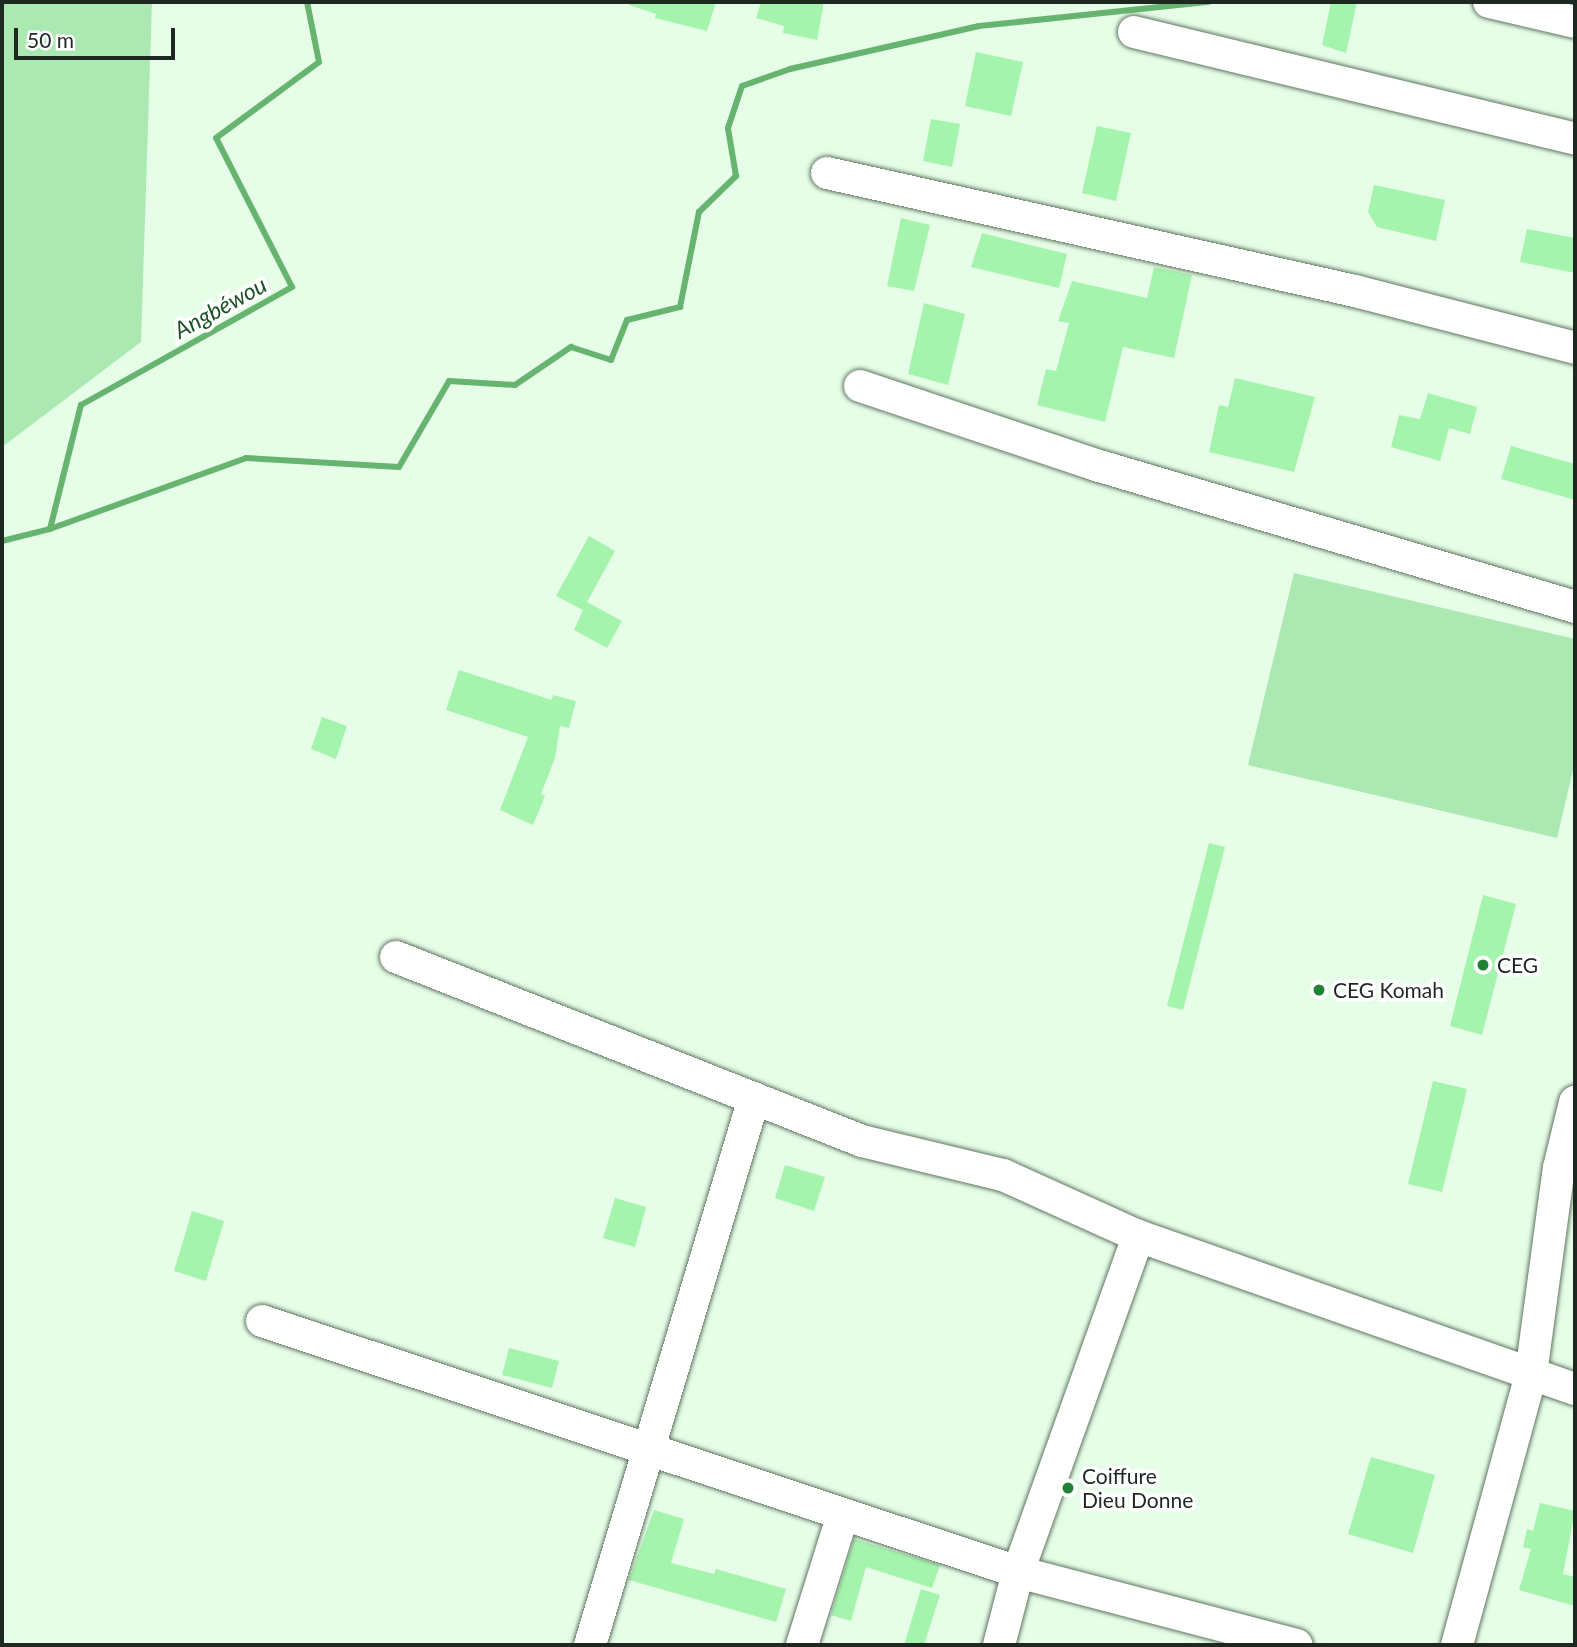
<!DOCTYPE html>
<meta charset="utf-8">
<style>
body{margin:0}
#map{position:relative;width:1577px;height:1647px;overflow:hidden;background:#e6fee7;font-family:Lato,sans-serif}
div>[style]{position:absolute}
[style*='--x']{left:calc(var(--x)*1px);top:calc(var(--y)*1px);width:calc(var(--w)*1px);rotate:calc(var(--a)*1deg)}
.green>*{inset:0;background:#ace8b1}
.stream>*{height:6px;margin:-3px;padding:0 3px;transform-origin:3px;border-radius:3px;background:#67b470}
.building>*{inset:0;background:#a5f4ad}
.roads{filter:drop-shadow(0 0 2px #607561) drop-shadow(0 0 2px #607561)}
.minor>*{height:32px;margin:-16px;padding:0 16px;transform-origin:16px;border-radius:16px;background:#fff}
.dots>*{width:19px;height:19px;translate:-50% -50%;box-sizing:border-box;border:4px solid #fff;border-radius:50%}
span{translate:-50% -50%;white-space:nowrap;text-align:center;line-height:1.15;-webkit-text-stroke:7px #fff;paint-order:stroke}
.poi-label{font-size:21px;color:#1f2820}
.left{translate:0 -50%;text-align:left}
.water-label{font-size:23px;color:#1a5024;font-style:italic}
.frame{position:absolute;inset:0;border:4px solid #1f2820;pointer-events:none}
.scale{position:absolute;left:14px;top:28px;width:161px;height:32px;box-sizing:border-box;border:4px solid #1f2820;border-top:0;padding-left:9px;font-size:21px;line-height:24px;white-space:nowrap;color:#1f2820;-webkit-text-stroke:5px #fff;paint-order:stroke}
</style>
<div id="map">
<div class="green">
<i style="clip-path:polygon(2px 2px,152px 2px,141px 342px,2px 447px)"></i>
<i style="clip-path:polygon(1294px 573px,1575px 639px,1575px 762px,1557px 838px,1248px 765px)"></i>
</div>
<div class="stream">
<i style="--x:50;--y:529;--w:208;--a:-19.9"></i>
<i style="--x:246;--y:458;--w:153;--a:3.4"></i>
<i style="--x:399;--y:467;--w:99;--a:-59.8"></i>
<i style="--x:449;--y:381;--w:66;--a:3.5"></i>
<i style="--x:515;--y:385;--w:68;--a:-34.2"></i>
<i style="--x:571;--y:347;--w:42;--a:18"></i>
<i style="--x:611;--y:360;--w:43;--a:-68.2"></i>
<i style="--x:627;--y:320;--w:55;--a:-13.8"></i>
<i style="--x:680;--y:307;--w:97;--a:-78.7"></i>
<i style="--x:699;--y:212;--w:52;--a:-44.2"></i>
<i style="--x:736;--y:176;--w:49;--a:-99.5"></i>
<i style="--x:728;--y:128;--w:44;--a:-71.6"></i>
<i style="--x:742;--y:86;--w:51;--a:-19.5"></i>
<i style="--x:790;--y:69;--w:194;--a:-12.8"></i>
<i style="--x:979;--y:26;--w:231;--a:-6"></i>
<i style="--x:2;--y:541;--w:49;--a:-14"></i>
<i style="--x:50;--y:529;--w:128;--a:-76"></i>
<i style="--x:81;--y:405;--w:242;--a:-29.2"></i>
<i style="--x:292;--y:287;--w:167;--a:-117"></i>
<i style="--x:216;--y:138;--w:128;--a:-36.4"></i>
<i style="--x:319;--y:62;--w:61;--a:-101.3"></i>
</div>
<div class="building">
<i style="clip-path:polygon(629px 2px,716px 2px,707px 31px,655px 18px,656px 14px,629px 5px)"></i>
<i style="clip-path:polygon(761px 2px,824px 2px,817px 40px,783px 33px,784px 26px,756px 18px)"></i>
<i style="clip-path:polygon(1331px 2px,1357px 2px,1346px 53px,1322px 45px)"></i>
<i style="clip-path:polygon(976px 52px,1023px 62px,1011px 116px,965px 106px)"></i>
<i style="clip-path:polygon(931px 119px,960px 124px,952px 167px,923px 161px)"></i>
<i style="clip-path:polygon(1097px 126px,1131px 133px,1116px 201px,1082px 193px)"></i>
<i style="clip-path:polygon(1374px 185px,1445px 200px,1436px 241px,1377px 227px,1368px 212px)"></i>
<i style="clip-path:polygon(901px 218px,930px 225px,914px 291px,887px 286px)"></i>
<i style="clip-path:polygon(1527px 229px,1575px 238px,1575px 273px,1520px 262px)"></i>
<i style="clip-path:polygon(982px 233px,1067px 254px,1059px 288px,971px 267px)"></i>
<i style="clip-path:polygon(1154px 267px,1192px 275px,1174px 358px,1123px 347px,1105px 422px,1037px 405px,1046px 369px,1056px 371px,1069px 323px,1058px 321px,1072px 281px,1147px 298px)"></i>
<i style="clip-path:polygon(924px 303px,965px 314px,948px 385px,908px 374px)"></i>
<i style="clip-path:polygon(1235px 378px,1315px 397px,1294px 472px,1209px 452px,1219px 405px,1228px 407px)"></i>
<i style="clip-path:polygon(1428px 393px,1477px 407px,1470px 434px,1449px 428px,1440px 461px,1391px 447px,1399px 415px,1420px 419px)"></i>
<i style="clip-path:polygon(1511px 446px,1575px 464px,1575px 500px,1501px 479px)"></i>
<i style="clip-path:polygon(589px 536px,615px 551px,587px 602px,622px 621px,607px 648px,574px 630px,583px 610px,556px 596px)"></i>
<i style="clip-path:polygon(459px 670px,552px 700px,553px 695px,576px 701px,569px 728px,560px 726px,555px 758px,541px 794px,545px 796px,533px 825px,500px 810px,528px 737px,446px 710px)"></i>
<i style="clip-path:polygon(322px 717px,347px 726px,336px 759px,311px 749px)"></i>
<i style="clip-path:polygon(1209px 843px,1225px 847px,1183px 1010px,1167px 1006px)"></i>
<i style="clip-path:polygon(1483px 895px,1516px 904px,1482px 1035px,1450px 1026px)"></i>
<i style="clip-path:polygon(1433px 1081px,1467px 1089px,1442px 1192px,1408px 1184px)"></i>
<i style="clip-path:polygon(785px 1165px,825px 1177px,814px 1211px,775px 1198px)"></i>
<i style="clip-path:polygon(615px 1198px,646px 1207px,635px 1247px,603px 1238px)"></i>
<i style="clip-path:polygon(192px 1211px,224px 1221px,206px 1281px,174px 1271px)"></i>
<i style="clip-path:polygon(509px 1348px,559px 1361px,552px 1388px,502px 1375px)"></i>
<i style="clip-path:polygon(1371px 1457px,1435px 1475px,1413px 1553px,1348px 1534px)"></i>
<i style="clip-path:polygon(1540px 1503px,1575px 1511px,1563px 1574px,1575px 1577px,1575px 1606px,1519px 1590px,1531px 1549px,1523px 1547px,1527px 1529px,1533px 1531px)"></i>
<i style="clip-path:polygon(654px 1510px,684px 1519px,671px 1563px,714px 1574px,716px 1569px,786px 1589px,776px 1622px,629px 1580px)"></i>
<i style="clip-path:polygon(854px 1539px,940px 1565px,932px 1588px,866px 1567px,851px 1621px,831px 1615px)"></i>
<i style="clip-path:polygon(921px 1589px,940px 1595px,924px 1645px,904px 1645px)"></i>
</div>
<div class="roads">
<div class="minor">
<i style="--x:1489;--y:2;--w:88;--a:13.1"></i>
<i style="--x:1134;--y:32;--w:454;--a:13.6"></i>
<i style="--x:827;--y:173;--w:541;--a:12.6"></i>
<i style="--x:1355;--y:291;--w:227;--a:14.5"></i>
<i style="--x:860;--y:386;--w:249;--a:18.5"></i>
<i style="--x:1096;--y:465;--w:500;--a:16.5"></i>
<i style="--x:396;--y:957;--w:501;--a:21.55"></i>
<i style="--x:862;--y:1141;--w:145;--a:13.6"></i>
<i style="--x:1003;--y:1175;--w:148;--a:24.3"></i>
<i style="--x:1138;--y:1236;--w:463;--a:19.3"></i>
<i style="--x:262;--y:1321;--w:797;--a:18.37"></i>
<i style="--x:1018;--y:1572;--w:288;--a:14.7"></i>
<i style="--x:590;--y:1645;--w:571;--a:-73.31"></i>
<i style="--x:802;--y:1645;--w:137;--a:-72.6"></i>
<i style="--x:999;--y:1645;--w:75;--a:-75.4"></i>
<i style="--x:1018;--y:1572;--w:357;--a:-70.3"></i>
<i style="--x:1457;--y:1645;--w:281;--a:-74.7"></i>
<i style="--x:1531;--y:1374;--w:208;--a:-82.3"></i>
<i style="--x:1559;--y:1168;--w:68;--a:-76.4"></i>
</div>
</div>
<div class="dots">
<i style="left:1483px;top:965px;background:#1f8235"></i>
<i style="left:1319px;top:990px;background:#1f8235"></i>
<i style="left:1068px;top:1488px;background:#1f8235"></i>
</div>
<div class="poi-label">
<span class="left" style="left:1497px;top:965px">CEG</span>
<span class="left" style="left:1333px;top:990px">CEG Komah</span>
<span class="left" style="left:1082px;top:1488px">Coiffure<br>Dieu Donne</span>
</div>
<div class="water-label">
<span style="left:220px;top:307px;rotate:-29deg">Angbéwou</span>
</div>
<div class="frame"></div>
<div class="scale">50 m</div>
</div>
